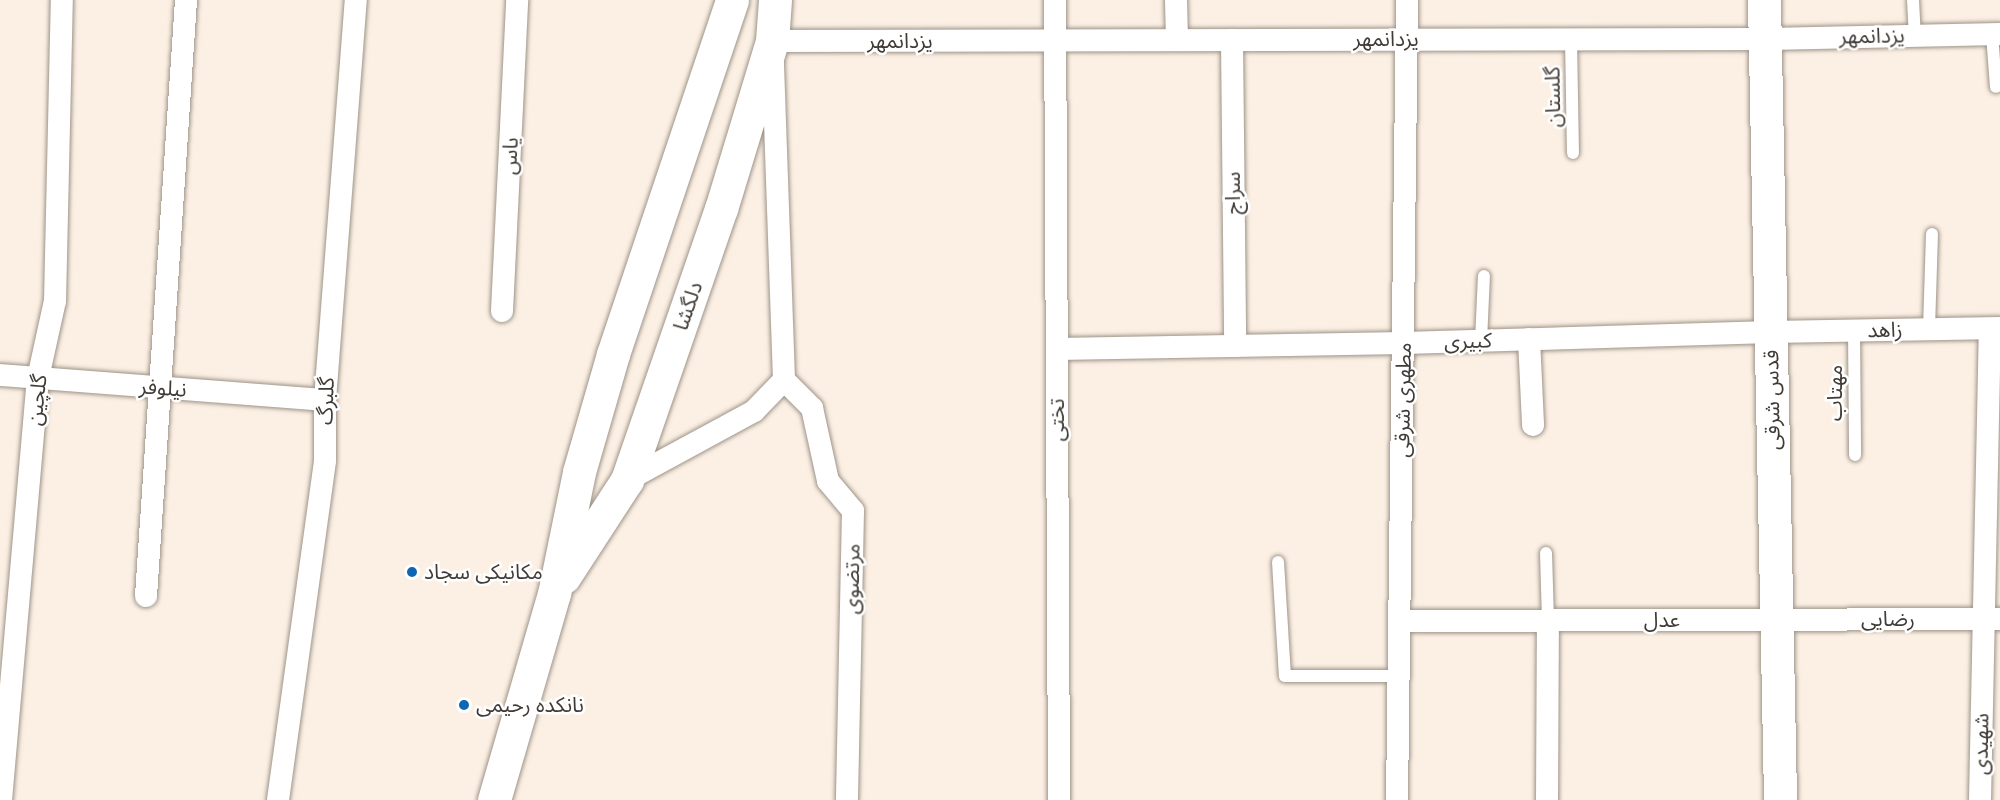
<!DOCTYPE html>
<meta charset="utf-8">
<style>
body{margin:0}
#map{position:relative;width:2000px;height:800px;overflow:hidden;background:#fcf0e4;font-family:"Nunito Sans","Noto Sans Arabic",sans-serif}
div>[style]{position:absolute}
[style*='--x']{left:calc(var(--x)*1px);top:calc(var(--y)*1px);width:calc(var(--w)*1px);rotate:calc(var(--a)*1deg)}
.roads{filter:drop-shadow(0 0 2px #9e9388) drop-shadow(0 0 2px #9e9388)}
.lane>*{height:12px;margin:-6px;padding:0 6px;transform-origin:6px;border-radius:6px;background:#fff}
.street>*{height:22px;margin:-11px;padding:0 11px;transform-origin:11px;border-radius:11px;background:#fff}
.secondary>*{height:33px;margin:-16.5px;padding:0 16.5px;transform-origin:16.5px;border-radius:16.5px;background:#fff}
.dots>*{width:16px;height:16px;translate:-50% -50%;box-sizing:border-box;border:3px solid #fff;border-radius:50%}
span{translate:-50% -50%;white-space:nowrap;text-align:center;line-height:1.15;-webkit-text-stroke:5px #fff;paint-order:stroke}
.street-label{font-size:21px;color:#403b37}
.poi-label{font-size:21px;color:#403b37}
.left{translate:0 -50%;text-align:left}
</style>
<div id="map">
<div class="roads">
<div class="lane">
<i style="--x:1913;--y:0;--w:35;--a:87"></i>
<i style="--x:1992;--y:34;--w:53;--a:85.7"></i>
<i style="--x:1571;--y:39;--w:114;--a:89"></i>
<i style="--x:1929;--y:329;--w:95;--a:-88.2"></i>
<i style="--x:1854;--y:331;--w:124;--a:89.5"></i>
<i style="--x:1481;--y:341;--w:65;--a:-87.4"></i>
<i style="--x:1546;--y:553;--w:67;--a:88.3"></i>
<i style="--x:1278;--y:562;--w:114;--a:86.5"></i>
<i style="--x:1285;--y:676;--w:114;--a:0"></i>
</div>
<div class="street">
<i style="--x:1055;--y:0;--w:800;--a:89.71"></i>
<i style="--x:1176;--y:0;--w:40;--a:88.6"></i>
<i style="--x:1232;--y:40;--w:306;--a:89.4"></i>
<i style="--x:502;--y:311;--w:311;--a:-87.2"></i>
<i style="--x:1529;--y:339;--w:86;--a:87.3"></i>
<i style="--x:1057;--y:349;--w:347;--a:-1"></i>
<i style="--x:1404;--y:343;--w:367;--a:-1.7"></i>
<i style="--x:1771;--y:332;--w:229;--a:-1"></i>
<i style="--x:0;--y:375;--w:326;--a:4.4"></i>
<i style="--x:784;--y:380;--w:40;--a:45"></i>
<i style="--x:812;--y:408;--w:75;--a:77.6"></i>
<i style="--x:828;--y:481;--w:39;--a:50"></i>
<i style="--x:853;--y:511;--w:289;--a:91.2"></i>
<i style="--x:627;--y:480;--w:145;--a:-28.5"></i>
<i style="--x:754;--y:411;--w:43;--a:-45.9"></i>
<i style="--x:784;--y:380;--w:339;--a:-92"></i>
<i style="--x:772;--y:41;--w:993;--a:-0.12"></i>
<i style="--x:1765;--y:39;--w:235;--a:-1.2"></i>
<i style="--x:146;--y:596;--w:597;--a:-86.16"></i>
<i style="--x:1399;--y:621;--w:601;--a:-0.19"></i>
<i style="--x:1;--y:800;--w:424;--a:-85"></i>
<i style="--x:38;--y:378;--w:79;--a:-77.6"></i>
<i style="--x:55;--y:301;--w:301;--a:-88.7"></i>
<i style="--x:278;--y:800;--w:343;--a:-82.1"></i>
<i style="--x:325;--y:460;--w:60;--a:-90"></i>
<i style="--x:325;--y:400;--w:401;--a:-85.6"></i>
<i style="--x:1397;--y:800;--w:800;--a:-89.28"></i>
<i style="--x:1547;--y:800;--w:180;--a:-89.7"></i>
<i style="--x:1980;--y:800;--w:471;--a:-88.8"></i>
</div>
<div class="secondary">
<i style="--x:1764;--y:0;--w:800;--a:88.85"></i>
<i style="--x:564;--y:577;--w:116;--a:-57"></i>
<i style="--x:627;--y:480;--w:287;--a:-70.9"></i>
<i style="--x:721;--y:209;--w:176;--a:-73.1"></i>
<i style="--x:772;--y:41;--w:41;--a:-85.8"></i>
<i style="--x:494;--y:800;--w:215;--a:-73.8"></i>
<i style="--x:554;--y:594;--w:125;--a:-78.4"></i>
<i style="--x:579;--y:472;--w:123;--a:-73.9"></i>
<i style="--x:613;--y:354;--w:373;--a:-71.4"></i>
</div>
</div>
<div class="dots">
<i style="left:412px;top:572px;background:#0d66b3"></i>
<i style="left:464px;top:705px;background:#0d66b3"></i>
</div>
<div class="street-label">
<span style="left:1872px;top:36px;rotate:-1deg">یزدانمهر</span>
<span style="left:1386px;top:39px">یزدانمهر</span>
<span style="left:900px;top:41px">یزدانمهر</span>
<span style="left:1553px;top:97px;rotate:-91deg">گلستان</span>
<span style="left:510px;top:156px;rotate:-87deg">یاس</span>
<span style="left:1233px;top:193px;rotate:-90deg">سراج</span>
<span style="left:688px;top:306px;rotate:-71deg">دلگشا</span>
<span style="left:1885px;top:330px;rotate:-1deg">زاهد</span>
<span style="left:1468px;top:341px;rotate:-2deg">کبیری</span>
<span style="left:163px;top:388px;rotate:4deg">نیلوفر</span>
<span style="left:1835px;top:393px;rotate:-90deg">مهتاب</span>
<span style="left:37px;top:400px;rotate:-84deg">گلچین</span>
<span style="left:1403px;top:400px;rotate:-89deg">مطهری شرقی</span>
<span style="left:1772px;top:400px;rotate:-91deg">قدس شرقی</span>
<span style="left:326px;top:401px;rotate:-88deg">گلبرگ</span>
<span style="left:1057px;top:420px;rotate:-90deg">تختی</span>
<span style="left:852px;top:579px;rotate:-89deg">مرتضوی</span>
<span style="left:1888px;top:619px">رضایی</span>
<span style="left:1662px;top:620px">عدل</span>
<span style="left:1981px;top:744px;rotate:-89deg">شهیدی</span>
</div>
<div class="poi-label">
<span class="left" style="left:424px;top:572px">مکانیکی سجاد</span>
<span class="left" style="left:476px;top:705px">نانکده رحیمی</span>
</div>
</div>
